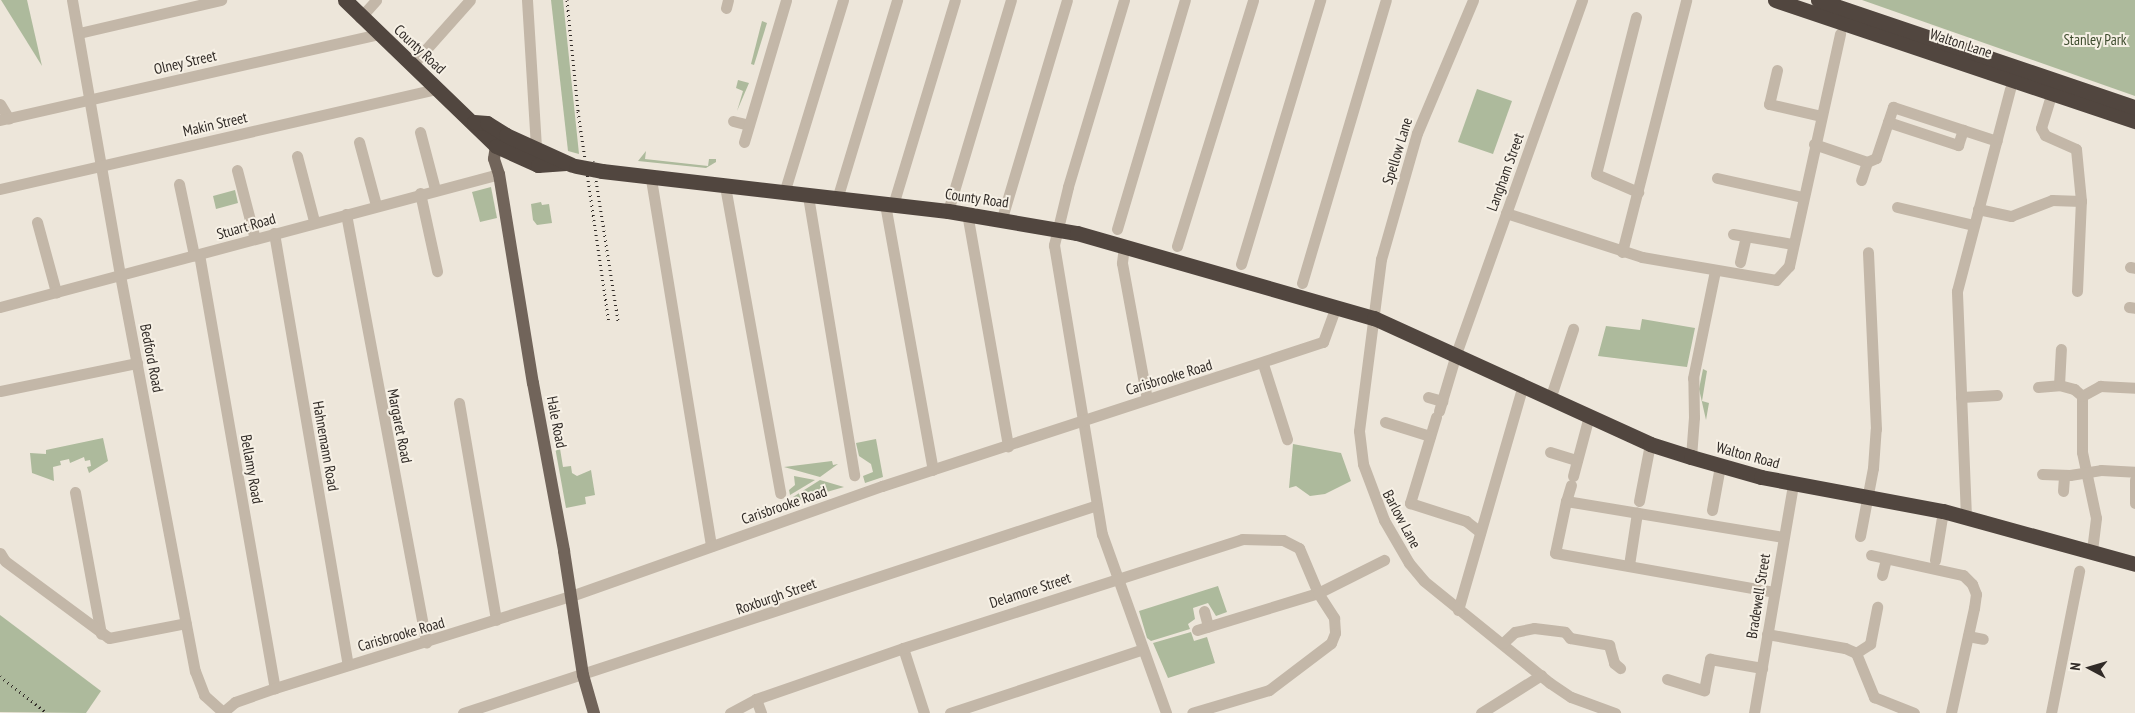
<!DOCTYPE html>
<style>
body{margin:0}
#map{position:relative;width:2135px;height:713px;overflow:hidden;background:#ede6da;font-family:"PT Sans Narrow",sans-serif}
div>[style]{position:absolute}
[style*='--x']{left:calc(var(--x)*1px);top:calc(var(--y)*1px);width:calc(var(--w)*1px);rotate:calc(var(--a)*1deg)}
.green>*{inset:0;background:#adba9c}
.minor>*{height:11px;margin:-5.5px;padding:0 5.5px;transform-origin:5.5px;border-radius:5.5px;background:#c3b7a8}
.major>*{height:12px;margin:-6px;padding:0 6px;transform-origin:6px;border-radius:6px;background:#71645a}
.highway>*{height:15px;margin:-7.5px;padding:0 7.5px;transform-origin:7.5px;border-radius:7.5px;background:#51463f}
.rail>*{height:3px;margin-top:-1.5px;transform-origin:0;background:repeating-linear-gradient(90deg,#312b27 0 1px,transparent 0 5px)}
.highway-bridge>*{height:15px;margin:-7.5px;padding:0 7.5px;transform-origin:7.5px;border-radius:7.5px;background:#51463f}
span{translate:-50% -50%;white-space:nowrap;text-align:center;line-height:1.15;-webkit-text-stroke:4px #f6f0e5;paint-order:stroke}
.park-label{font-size:15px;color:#3e4c2e}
.street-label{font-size:15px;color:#312b27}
.north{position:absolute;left:2065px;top:643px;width:50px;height:50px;-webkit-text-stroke:4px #f6f0e5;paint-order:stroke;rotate:276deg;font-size:14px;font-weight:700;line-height:20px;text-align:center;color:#312b27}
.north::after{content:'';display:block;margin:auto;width:18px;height:22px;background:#312b27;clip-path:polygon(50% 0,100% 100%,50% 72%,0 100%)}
</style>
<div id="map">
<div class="green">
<i style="clip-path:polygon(1px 0,27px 0,42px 66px)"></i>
<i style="clip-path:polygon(551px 0,563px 0,579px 154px,568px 151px)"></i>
<i style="clip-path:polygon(1862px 0,2135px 0,2135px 96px)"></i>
<i style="clip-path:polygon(762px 21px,767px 23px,754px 65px,751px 64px)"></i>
<i style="clip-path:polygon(738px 80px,749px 83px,737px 111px,743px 91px,736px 88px)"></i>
<i style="clip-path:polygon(1477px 89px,1512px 101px,1493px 154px,1458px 142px)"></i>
<i style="clip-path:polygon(646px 151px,645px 159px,708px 166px,709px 159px,716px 159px,716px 162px,706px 168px,638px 161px)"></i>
<i style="clip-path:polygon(491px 187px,497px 218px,480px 222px,472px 192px)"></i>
<i style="clip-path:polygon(235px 190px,238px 203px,216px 209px,213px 196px)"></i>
<i style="clip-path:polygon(541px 202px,542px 205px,549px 204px,552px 223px,537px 225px,533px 220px,531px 204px)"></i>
<i style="clip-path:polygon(1642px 319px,1695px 328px,1687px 367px,1598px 356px,1606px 326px,1640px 330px)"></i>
<i style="clip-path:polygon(1703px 369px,1707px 371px,1702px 401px,1709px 403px,1706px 420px,1699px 389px)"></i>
<i style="clip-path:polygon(556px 424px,563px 467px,571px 466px,572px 473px,577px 476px,591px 470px,595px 495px,585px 497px,586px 504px,566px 508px,551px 425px)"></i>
<i style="clip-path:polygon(103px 438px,108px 461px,89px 473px,87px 467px,91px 466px,90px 460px,85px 461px,84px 457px,70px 463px,69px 459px,60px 461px,61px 465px,53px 467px,54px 481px,32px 473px,30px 453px,46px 454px,46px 450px)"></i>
<i style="clip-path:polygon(876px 439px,883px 477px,865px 483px,863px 476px,873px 472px,871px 464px,859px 456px,856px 443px)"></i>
<i style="clip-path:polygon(1293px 444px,1341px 453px,1351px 481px,1325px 494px,1310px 496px,1296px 486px,1289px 488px)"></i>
<i style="clip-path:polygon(832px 461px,833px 465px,838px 464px,820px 477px,784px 467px)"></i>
<i style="clip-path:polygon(794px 476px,815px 480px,790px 495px,789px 490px,795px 485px)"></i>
<i style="clip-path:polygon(820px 480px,844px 487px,792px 502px,793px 497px)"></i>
<i style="clip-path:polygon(1218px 586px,1227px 612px,1216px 616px,1208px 603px,1193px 608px,1195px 619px,1188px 624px,1190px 629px,1151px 641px,1147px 638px,1139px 611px)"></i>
<i style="clip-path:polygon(0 615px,101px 691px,86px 713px,0 712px)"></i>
<i style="clip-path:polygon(1191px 632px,1194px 641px,1207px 637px,1215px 663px,1168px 678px,1153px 643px)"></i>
</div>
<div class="minor">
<i style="--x:72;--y:0;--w:279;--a:80.1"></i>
<i style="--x:120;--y:275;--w:403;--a:79.3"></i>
<i style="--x:195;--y:671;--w:26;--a:69"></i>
<i style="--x:204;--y:695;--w:24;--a:42"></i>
<i style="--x:527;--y:0;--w:148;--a:86.5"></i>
<i style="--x:1124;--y:0;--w:195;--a:106.7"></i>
<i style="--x:1068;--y:187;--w:60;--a:103.6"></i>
<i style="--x:1054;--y:245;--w:293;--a:80.6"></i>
<i style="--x:1102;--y:534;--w:190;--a:70.3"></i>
<i style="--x:1473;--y:0;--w:144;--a:112.8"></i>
<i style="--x:1417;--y:133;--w:131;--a:105.9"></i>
<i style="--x:1381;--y:259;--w:173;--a:97.3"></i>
<i style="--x:1359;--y:431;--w:33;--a:83"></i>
<i style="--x:1363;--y:464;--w:60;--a:69.4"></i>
<i style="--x:1384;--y:520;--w:50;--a:59.8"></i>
<i style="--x:1409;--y:563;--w:23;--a:50"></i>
<i style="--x:1424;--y:581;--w:162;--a:39"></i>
<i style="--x:1550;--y:683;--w:25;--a:34"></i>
<i style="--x:1571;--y:697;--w:47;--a:20"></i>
<i style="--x:726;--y:8;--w:8;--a:-76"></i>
<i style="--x:1636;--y:17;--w:162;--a:104.3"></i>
<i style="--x:1596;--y:174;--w:46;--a:23.2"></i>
<i style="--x:360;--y:18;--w:24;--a:-48"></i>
<i style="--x:79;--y:33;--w:146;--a:-13.1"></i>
<i style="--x:412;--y:65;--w:87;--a:-48.3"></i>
<i style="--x:1777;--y:70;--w:35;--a:103"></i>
<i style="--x:1769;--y:104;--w:53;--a:13"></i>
<i style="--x:0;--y:104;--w:17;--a:59"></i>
<i style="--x:0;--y:120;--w:388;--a:-12.8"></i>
<i style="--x:733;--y:121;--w:16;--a:14"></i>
<i style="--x:1888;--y:122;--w:74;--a:18.2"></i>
<i style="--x:1958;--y:145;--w:16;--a:-72"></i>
<i style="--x:420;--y:132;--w:59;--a:75.3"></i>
<i style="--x:359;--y:142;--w:65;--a:74.9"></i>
<i style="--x:744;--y:142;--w:148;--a:-73.5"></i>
<i style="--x:1814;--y:144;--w:56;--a:18.8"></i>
<i style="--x:1867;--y:162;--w:19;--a:108"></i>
<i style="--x:297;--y:156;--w:67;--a:75.3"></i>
<i style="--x:1867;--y:162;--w:10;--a:-24"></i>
<i style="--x:1876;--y:158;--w:54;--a:-71.6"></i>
<i style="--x:1893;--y:107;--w:109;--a:18.1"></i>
<i style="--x:237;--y:170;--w:71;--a:75.4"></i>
<i style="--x:1717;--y:178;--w:88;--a:12.5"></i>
<i style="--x:651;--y:179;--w:372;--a:80.7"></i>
<i style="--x:179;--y:184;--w:73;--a:78.1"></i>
<i style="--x:725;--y:186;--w:312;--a:79.8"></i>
<i style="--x:0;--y:189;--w:448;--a:-12.9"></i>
<i style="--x:420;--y:193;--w:80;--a:77.7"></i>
<i style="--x:784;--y:193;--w:202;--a:-73"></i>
<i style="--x:808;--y:196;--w:283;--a:80.6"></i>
<i style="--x:837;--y:199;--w:208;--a:-73.2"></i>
<i style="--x:885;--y:204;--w:270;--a:79.8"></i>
<i style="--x:893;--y:205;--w:214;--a:-73.2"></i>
<i style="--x:1897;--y:207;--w:79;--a:13.2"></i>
<i style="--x:1978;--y:209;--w:34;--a:12"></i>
<i style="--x:2011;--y:216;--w:44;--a:-21.3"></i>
<i style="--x:2052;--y:200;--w:29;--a:2"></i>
<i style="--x:2081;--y:201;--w:52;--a:-95.5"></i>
<i style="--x:2076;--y:149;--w:34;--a:-156"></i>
<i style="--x:2045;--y:135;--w:8;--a:-120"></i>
<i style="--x:2041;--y:128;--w:39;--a:-73"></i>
<i style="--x:948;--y:211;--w:220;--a:-73.4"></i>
<i style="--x:967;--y:213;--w:237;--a:80"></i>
<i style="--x:1506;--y:213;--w:143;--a:17.9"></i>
<i style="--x:1642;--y:257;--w:136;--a:9.7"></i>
<i style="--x:1776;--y:280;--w:19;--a:-47"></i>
<i style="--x:1789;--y:266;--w:238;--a:-77.6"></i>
<i style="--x:346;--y:214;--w:436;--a:79.4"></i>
<i style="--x:1002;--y:218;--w:227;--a:-73.4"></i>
<i style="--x:37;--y:222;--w:73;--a:74.8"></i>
<i style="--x:1117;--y:229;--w:239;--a:-73.5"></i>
<i style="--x:274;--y:233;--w:438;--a:80.3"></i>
<i style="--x:1733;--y:234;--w:61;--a:9.5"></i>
<i style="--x:1124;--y:246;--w:17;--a:97"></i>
<i style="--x:1122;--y:263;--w:138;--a:79.6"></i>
<i style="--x:1177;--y:246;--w:257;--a:-72.8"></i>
<i style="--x:1622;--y:252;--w:260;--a:-75.7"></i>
<i style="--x:199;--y:254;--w:441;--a:80.1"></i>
<i style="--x:1740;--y:262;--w:26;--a:-77"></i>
<i style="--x:1241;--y:264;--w:276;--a:-73.3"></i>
<i style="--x:2130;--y:267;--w:5;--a:11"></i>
<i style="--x:1302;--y:283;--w:295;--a:-73.5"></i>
<i style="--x:2077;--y:291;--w:90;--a:-87.5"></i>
<i style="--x:0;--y:307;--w:516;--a:-14.92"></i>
<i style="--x:2129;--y:307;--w:6;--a:9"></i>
<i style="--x:1263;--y:364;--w:79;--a:72.3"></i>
<i style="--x:2059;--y:385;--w:36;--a:-87"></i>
<i style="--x:2038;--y:387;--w:21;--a:-5"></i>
<i style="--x:2059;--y:385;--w:16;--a:15"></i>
<i style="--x:2074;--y:389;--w:11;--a:41"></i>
<i style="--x:0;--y:391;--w:140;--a:-11.6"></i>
<i style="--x:2082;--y:396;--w:56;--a:90"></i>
<i style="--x:2082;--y:452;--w:67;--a:78"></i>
<i style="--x:2096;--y:518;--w:32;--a:97"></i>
<i style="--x:2082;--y:396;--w:21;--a:-29"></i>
<i style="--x:2100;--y:386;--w:35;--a:3"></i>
<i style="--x:1428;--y:397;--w:15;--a:16"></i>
<i style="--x:1961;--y:397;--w:36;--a:-3"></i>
<i style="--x:1550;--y:399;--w:74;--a:-71.8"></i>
<i style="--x:459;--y:403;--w:220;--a:80.3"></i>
<i style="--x:1439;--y:411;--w:59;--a:-73.4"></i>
<i style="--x:1456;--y:354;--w:376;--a:-70.4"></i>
<i style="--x:1436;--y:417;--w:90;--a:106.8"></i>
<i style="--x:1410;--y:503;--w:59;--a:17.8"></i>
<i style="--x:1466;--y:521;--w:18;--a:38"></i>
<i style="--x:1385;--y:422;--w:47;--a:17.3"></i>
<i style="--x:1550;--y:452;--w:28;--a:17"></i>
<i style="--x:1691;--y:457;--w:40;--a:-85.7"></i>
<i style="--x:1694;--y:417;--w:39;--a:-91"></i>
<i style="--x:1693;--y:378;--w:109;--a:-78.4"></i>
<i style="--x:2042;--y:474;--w:28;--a:2"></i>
<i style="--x:2070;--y:475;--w:31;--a:-9"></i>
<i style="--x:2101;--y:470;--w:34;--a:3"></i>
<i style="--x:1573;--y:476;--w:62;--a:-75.1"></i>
<i style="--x:2135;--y:480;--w:23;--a:90"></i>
<i style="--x:1571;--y:485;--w:17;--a:107"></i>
<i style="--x:1566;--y:501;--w:220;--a:9.4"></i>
<i style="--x:2063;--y:491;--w:16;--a:-86"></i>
<i style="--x:75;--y:492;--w:144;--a:79.6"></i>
<i style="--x:1566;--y:501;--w:53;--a:101.9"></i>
<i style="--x:1555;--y:553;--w:222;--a:10.1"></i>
<i style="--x:1639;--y:501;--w:58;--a:-79.1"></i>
<i style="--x:1712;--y:510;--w:45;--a:-79.7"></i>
<i style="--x:1966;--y:517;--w:226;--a:-92.3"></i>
<i style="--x:1957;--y:291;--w:209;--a:-75.3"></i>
<i style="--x:1860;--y:536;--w:69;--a:-79.2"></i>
<i style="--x:1873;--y:468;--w:39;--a:-86"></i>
<i style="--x:1876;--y:429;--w:177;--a:-92.6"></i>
<i style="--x:0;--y:553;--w:9;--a:58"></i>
<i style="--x:5;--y:561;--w:129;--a:36.5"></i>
<i style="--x:109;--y:638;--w:78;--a:-11"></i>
<i style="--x:1871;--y:555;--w:94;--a:12.3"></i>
<i style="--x:1963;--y:575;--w:13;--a:45"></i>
<i style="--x:1972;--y:584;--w:11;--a:68"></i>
<i style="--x:1976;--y:594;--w:14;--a:98"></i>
<i style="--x:1974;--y:608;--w:107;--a:102.4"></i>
<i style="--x:1935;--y:560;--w:50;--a:-80.7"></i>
<i style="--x:1629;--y:565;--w:53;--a:-81.3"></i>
<i style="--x:1882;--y:575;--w:16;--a:-76"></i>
<i style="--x:1458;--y:610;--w:234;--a:-73.9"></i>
<i style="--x:1204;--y:611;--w:16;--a:75"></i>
<i style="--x:1197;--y:630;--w:127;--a:-17"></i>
<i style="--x:1318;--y:593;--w:74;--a:-26.6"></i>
<i style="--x:1767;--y:634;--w:79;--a:10.2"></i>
<i style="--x:1845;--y:648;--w:12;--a:24"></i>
<i style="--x:1856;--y:653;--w:48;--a:67.8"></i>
<i style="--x:1874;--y:697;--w:43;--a:21.8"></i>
<i style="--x:1968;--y:636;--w:15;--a:11"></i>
<i style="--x:1503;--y:643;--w:16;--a:-43"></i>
<i style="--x:1515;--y:632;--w:19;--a:-12"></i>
<i style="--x:1534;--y:628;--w:31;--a:7"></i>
<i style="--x:1565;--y:632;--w:8;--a:50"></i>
<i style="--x:1570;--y:638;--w:40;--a:10"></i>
<i style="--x:1609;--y:645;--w:19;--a:74"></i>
<i style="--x:1614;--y:663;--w:8;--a:40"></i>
<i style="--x:903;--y:648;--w:68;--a:72.1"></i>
<i style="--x:1856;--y:653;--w:17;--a:-33"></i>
<i style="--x:1870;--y:644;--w:38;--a:-79"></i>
<i style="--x:1667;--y:679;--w:39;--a:17"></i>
<i style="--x:1704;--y:690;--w:32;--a:-79"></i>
<i style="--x:1710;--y:659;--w:53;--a:9.8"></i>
<i style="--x:756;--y:699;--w:15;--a:70"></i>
<i style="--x:222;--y:713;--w:17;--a:-40"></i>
<i style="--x:235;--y:702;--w:42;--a:-19.3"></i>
<i style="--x:275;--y:688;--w:310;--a:-17.3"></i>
<i style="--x:571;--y:596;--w:330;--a:-19.5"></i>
<i style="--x:882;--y:486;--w:464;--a:-18.1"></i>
<i style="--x:1323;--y:342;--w:37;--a:-70"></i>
<i style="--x:463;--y:713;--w:667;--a:-18.16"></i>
<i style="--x:730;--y:713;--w:30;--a:-28"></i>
<i style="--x:756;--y:699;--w:156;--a:-19.1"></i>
<i style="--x:903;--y:648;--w:356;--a:-17.8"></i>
<i style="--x:1242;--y:539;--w:41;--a:1.4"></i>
<i style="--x:1283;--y:540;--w:18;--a:27"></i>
<i style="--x:1299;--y:548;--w:49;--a:67.1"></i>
<i style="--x:1318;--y:593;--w:30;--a:57"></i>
<i style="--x:1334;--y:618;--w:15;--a:86"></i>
<i style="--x:1335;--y:633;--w:11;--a:112"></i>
<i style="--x:1331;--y:643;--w:78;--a:142.8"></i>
<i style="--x:1269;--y:690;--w:80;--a:163.4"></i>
<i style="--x:950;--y:713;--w:203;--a:-18.3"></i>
<i style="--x:1481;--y:713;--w:71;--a:-32.3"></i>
<i style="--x:1754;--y:713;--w:232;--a:-80.3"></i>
<i style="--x:2051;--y:713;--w:145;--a:-78.8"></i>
</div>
<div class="major">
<i style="--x:501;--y:141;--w:7;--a:135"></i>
<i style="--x:496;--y:146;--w:13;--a:99"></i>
<i style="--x:494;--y:159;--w:16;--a:72"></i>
<i style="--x:499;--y:174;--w:212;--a:80.8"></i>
<i style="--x:533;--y:383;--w:171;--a:79.5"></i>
<i style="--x:564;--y:551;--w:125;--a:81.3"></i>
<i style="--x:583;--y:675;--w:40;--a:74"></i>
</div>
<div class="highway">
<i style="--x:345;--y:0;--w:210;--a:44"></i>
<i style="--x:496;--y:146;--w:46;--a:24.3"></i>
<i style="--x:538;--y:165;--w:28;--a:-4"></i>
<i style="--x:1775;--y:0;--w:380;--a:18.6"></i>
<i style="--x:1818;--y:0;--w:335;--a:18.7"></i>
<i style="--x:474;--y:122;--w:13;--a:4"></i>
<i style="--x:487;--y:123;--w:22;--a:32"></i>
<i style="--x:506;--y:135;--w:72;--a:24.4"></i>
<i style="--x:602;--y:171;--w:348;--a:6.6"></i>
<i style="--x:948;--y:211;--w:131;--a:9.7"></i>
<i style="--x:1077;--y:233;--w:309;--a:16"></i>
<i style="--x:1374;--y:318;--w:303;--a:24.5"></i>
<i style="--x:1650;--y:444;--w:43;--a:17.6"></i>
<i style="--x:1691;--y:457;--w:73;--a:15.9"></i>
<i style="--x:1761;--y:477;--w:185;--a:10.6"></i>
<i style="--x:1943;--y:511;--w:199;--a:15.4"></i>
</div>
<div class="rail">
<i style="--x:567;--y:0;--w:112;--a:84.3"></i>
<i style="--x:578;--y:111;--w:214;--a:81.7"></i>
<i style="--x:593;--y:161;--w:162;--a:81.1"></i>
<i style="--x:0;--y:676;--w:60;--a:38.2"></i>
</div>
<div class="highway-bridge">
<i style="--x:576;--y:166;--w:26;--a:11"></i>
</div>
<div class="park-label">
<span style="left:2095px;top:40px">Stanley Park</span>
</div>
<div class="street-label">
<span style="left:1961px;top:43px;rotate:18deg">Walton Lane</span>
<span style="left:420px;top:49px;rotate:43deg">County Road</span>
<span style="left:185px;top:62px;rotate:-13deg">Olney Street</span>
<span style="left:215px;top:124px;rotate:-13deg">Makin Street</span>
<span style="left:1397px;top:151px;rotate:-73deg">Spellow Lane</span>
<span style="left:1505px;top:172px;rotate:-70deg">Langham Street</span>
<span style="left:977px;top:198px;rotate:8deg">County Road</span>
<span style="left:246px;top:226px;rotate:-16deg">Stuart Road</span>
<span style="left:152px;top:358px;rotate:79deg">Bedford Road</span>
<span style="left:1169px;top:377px;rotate:-17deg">Carisbrooke Road</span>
<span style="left:557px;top:422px;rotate:79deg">Hale Road</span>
<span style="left:400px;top:426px;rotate:79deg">Margaret Road</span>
<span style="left:326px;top:446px;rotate:80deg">Hahnemann Road</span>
<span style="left:1748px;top:455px;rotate:15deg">Walton Road</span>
<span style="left:252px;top:469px;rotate:80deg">Bellamy Road</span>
<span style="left:784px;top:505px;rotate:-19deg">Carisbrooke Road</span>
<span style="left:1402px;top:519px;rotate:62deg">Barlow Lane</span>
<span style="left:1030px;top:590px;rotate:-18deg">Delamore Street</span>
<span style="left:776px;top:596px;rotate:-19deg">Roxburgh Street</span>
<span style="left:1758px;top:596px;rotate:-81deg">Bradewell Street</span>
<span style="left:401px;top:634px;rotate:-16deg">Carisbrooke Road</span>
</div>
<div class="north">N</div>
</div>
